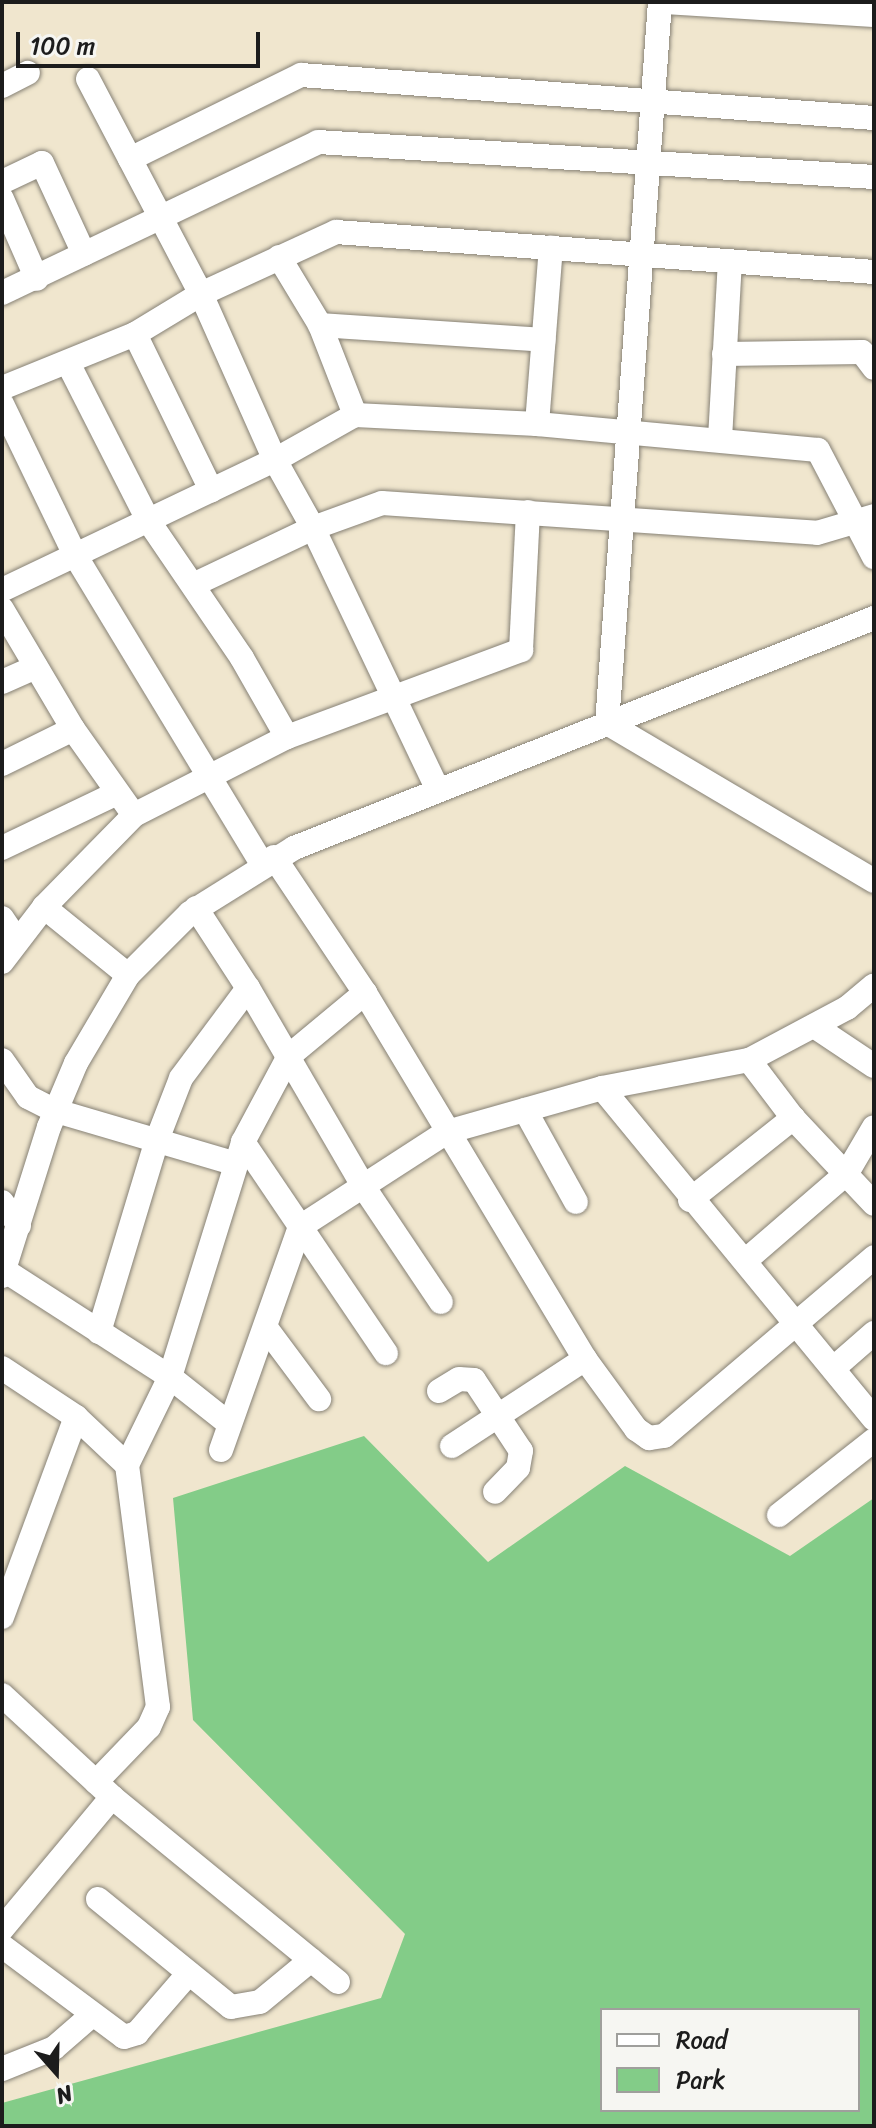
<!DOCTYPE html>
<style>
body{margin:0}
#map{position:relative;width:876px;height:2128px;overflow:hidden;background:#f0e6ce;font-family:Sriracha,sans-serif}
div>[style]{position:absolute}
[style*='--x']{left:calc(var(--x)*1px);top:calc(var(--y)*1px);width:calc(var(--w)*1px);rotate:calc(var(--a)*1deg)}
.green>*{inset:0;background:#83cc88}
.roads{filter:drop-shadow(0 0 2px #868175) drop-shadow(0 0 2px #868175)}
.minor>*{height:24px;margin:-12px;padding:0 12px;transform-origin:12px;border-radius:12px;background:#fff}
span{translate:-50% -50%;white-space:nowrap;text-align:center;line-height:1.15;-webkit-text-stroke:8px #f6f6f2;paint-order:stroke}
.frame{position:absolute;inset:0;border:4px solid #1c1c1c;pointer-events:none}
.legend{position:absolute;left:600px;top:2008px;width:260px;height:104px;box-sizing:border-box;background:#f6f6f2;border:2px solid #9f9f9c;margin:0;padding:10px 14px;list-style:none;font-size:24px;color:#1c1c1c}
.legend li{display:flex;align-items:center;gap:16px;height:40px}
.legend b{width:40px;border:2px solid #9f9f9c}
.north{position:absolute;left:16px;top:2032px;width:80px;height:80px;-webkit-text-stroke:6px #f6f6f2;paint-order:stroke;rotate:160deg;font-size:22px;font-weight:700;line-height:32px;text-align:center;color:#1c1c1c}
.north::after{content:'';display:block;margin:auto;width:28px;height:36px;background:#1c1c1c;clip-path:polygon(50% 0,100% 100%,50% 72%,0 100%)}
.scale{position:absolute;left:16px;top:32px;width:244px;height:36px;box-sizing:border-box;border:4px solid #1c1c1c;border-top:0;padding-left:10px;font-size:24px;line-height:28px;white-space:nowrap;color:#1c1c1c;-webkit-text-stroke:6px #f6f6f2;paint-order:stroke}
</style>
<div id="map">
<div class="green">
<i style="clip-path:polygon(evenodd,364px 1436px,488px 1562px,625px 1466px,790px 1556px,874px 1498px,874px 2126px,2px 2126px,2px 2103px,381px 1998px,405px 1934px,193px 1720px,173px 1498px,364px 1436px,602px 2010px,858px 2010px,858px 2110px,602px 2110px,602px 2010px)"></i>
</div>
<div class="roads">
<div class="minor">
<i style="--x:660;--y:2;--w:723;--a:94.2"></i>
<i style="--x:607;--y:723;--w:310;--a:30.6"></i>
<i style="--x:665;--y:2;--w:209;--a:3.6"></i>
<i style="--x:88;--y:79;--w:243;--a:62.3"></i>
<i style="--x:201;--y:294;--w:182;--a:66"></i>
<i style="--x:275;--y:460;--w:78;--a:60.8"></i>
<i style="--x:313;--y:528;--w:290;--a:64.5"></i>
<i style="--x:2;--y:86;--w:29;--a:-27"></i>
<i style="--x:130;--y:159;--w:191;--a:-26.2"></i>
<i style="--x:301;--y:75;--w:575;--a:4.29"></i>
<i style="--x:2;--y:182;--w:44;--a:-25.4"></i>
<i style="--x:42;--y:163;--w:100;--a:65.2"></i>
<i style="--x:2;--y:199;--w:87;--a:66.4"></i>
<i style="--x:279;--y:257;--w:79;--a:58.9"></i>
<i style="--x:320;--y:325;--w:97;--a:68.7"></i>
<i style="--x:2;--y:293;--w:350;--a:-25.5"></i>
<i style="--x:318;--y:142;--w:557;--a:3.6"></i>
<i style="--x:320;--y:325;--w:224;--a:3.8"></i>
<i style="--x:135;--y:334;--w:174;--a:64"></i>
<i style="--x:724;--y:354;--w:138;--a:-0.8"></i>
<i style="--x:862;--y:352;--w:20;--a:53"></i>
<i style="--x:2;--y:388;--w:144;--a:-22.1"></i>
<i style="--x:135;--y:334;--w:77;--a:-31.2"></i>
<i style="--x:201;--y:294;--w:149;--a:-24.7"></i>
<i style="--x:336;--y:232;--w:539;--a:4.25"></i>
<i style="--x:2;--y:404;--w:168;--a:64.2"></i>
<i style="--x:75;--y:555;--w:361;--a:58.8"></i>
<i style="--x:537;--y:424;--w:177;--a:-85.5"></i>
<i style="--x:720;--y:439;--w:177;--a:-86.8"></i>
<i style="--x:195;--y:584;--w:131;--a:-25.4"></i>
<i style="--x:313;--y:528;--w:73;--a:-19.9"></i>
<i style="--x:382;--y:503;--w:436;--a:3.9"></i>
<i style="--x:817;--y:533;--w:59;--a:-16.6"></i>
<i style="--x:2;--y:590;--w:302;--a:-25.5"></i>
<i style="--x:275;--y:460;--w:92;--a:-29.4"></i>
<i style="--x:355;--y:415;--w:182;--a:2.8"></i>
<i style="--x:537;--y:424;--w:282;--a:5.3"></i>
<i style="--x:818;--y:450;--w:121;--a:62.4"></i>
<i style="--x:2;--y:609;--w:139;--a:59.4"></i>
<i style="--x:73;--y:729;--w:105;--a:54.7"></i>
<i style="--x:2;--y:682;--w:37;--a:-24"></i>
<i style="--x:287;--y:737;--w:250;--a:-20.4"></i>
<i style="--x:521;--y:650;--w:138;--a:-87.1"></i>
<i style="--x:2;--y:764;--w:79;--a:-26.2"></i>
<i style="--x:2;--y:848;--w:125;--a:-25.5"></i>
<i style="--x:274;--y:857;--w:164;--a:56.2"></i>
<i style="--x:365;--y:993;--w:427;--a:59"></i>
<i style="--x:585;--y:1359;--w:87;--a:53.9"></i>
<i style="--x:636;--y:1429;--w:16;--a:35"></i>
<i style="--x:649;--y:1438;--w:15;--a:-8"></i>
<i style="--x:664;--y:1436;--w:276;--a:-40.4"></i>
<i style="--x:44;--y:907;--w:108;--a:39"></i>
<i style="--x:196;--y:908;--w:95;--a:57"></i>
<i style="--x:248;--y:988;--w:233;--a:59.8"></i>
<i style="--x:365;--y:1189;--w:136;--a:56.1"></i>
<i style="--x:2;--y:918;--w:25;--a:56"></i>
<i style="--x:2;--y:962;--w:69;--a:-52.6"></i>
<i style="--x:44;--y:907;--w:129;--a:-45.6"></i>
<i style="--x:134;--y:815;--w:172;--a:-27"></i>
<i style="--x:287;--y:737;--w:91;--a:-119.7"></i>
<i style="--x:242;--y:658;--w:167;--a:-124.3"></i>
<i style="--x:148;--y:520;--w:176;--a:-117"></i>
<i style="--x:814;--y:1026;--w:72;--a:33.7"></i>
<i style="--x:2;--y:1060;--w:45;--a:54.9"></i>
<i style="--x:28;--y:1097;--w:31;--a:27"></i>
<i style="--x:56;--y:1111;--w:184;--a:16.4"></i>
<i style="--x:749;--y:1060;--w:73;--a:52.8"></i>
<i style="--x:793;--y:1118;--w:118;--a:46.7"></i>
<i style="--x:602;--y:1088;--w:428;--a:50.6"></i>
<i style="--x:525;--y:1110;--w:105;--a:61"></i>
<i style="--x:243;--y:1142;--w:255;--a:55.9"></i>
<i style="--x:690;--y:1200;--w:132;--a:-38.5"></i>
<i style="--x:2;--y:1202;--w:29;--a:54"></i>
<i style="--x:745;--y:1261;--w:135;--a:-40.8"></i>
<i style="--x:847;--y:1173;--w:53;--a:-59.6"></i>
<i style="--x:4;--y:1270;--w:197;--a:32.8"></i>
<i style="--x:170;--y:1377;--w:74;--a:38.4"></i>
<i style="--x:2;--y:1276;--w:156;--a:-72.5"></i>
<i style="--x:49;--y:1127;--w:69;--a:-67.1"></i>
<i style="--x:76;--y:1063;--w:102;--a:-59.4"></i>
<i style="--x:128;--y:975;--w:88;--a:-45"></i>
<i style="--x:190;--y:913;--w:123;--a:-32"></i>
<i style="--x:294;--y:848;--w:624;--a:-21.63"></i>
<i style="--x:266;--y:1328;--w:89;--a:53.3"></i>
<i style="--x:99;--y:1332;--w:201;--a:-73.2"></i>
<i style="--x:157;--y:1140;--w:66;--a:-68.8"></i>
<i style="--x:181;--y:1078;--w:112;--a:-53.3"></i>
<i style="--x:835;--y:1367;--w:52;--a:-41.1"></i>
<i style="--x:2;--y:1368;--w:89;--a:33.5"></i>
<i style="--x:76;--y:1417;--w:70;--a:43.3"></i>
<i style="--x:127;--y:1465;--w:98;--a:-64"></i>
<i style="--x:170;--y:1377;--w:246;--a:-72.7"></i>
<i style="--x:243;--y:1142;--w:98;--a:-61.9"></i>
<i style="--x:289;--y:1056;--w:99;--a:-39.7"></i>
<i style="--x:439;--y:1391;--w:23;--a:-31"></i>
<i style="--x:459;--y:1379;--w:15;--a:4"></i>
<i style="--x:474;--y:1380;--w:85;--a:56.5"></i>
<i style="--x:521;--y:1451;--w:17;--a:100"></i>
<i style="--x:518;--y:1468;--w:33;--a:134"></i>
<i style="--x:452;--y:1446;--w:159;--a:-33.2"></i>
<i style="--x:221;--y:1450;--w:237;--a:-70.5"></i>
<i style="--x:300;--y:1227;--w:175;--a:-32.9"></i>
<i style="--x:447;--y:1132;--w:161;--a:-15.8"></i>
<i style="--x:602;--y:1088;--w:150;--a:-10.8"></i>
<i style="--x:749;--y:1060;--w:111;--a:-28"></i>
<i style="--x:847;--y:1008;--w:35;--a:-40"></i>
<i style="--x:779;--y:1515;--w:121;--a:-38.3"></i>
<i style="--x:2;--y:1617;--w:213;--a:-69.7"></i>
<i style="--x:2;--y:1695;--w:150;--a:42.8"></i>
<i style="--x:112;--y:1797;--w:292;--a:39.3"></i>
<i style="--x:96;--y:1782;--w:76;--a:-46.1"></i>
<i style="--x:149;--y:1727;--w:22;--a:-66"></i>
<i style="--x:158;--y:1707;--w:244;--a:-97.3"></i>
<i style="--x:98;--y:1899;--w:171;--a:39.1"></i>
<i style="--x:231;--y:2007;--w:29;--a:-10"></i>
<i style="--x:260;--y:2002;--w:66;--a:-39.5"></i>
<i style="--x:2;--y:1929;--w:172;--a:-50.2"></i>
<i style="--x:2;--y:1946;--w:152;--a:36.7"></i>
<i style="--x:124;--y:2037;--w:14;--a:-17"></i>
<i style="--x:137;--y:2033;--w:79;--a:-49.1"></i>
<i style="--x:2;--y:2069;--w:56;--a:-22"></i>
<i style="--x:54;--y:2048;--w:50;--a:-41"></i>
</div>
</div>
<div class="frame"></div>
<ul class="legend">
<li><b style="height:10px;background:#fff"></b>Road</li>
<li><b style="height:22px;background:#83cc88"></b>Park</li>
</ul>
<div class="north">N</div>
<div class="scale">100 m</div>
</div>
